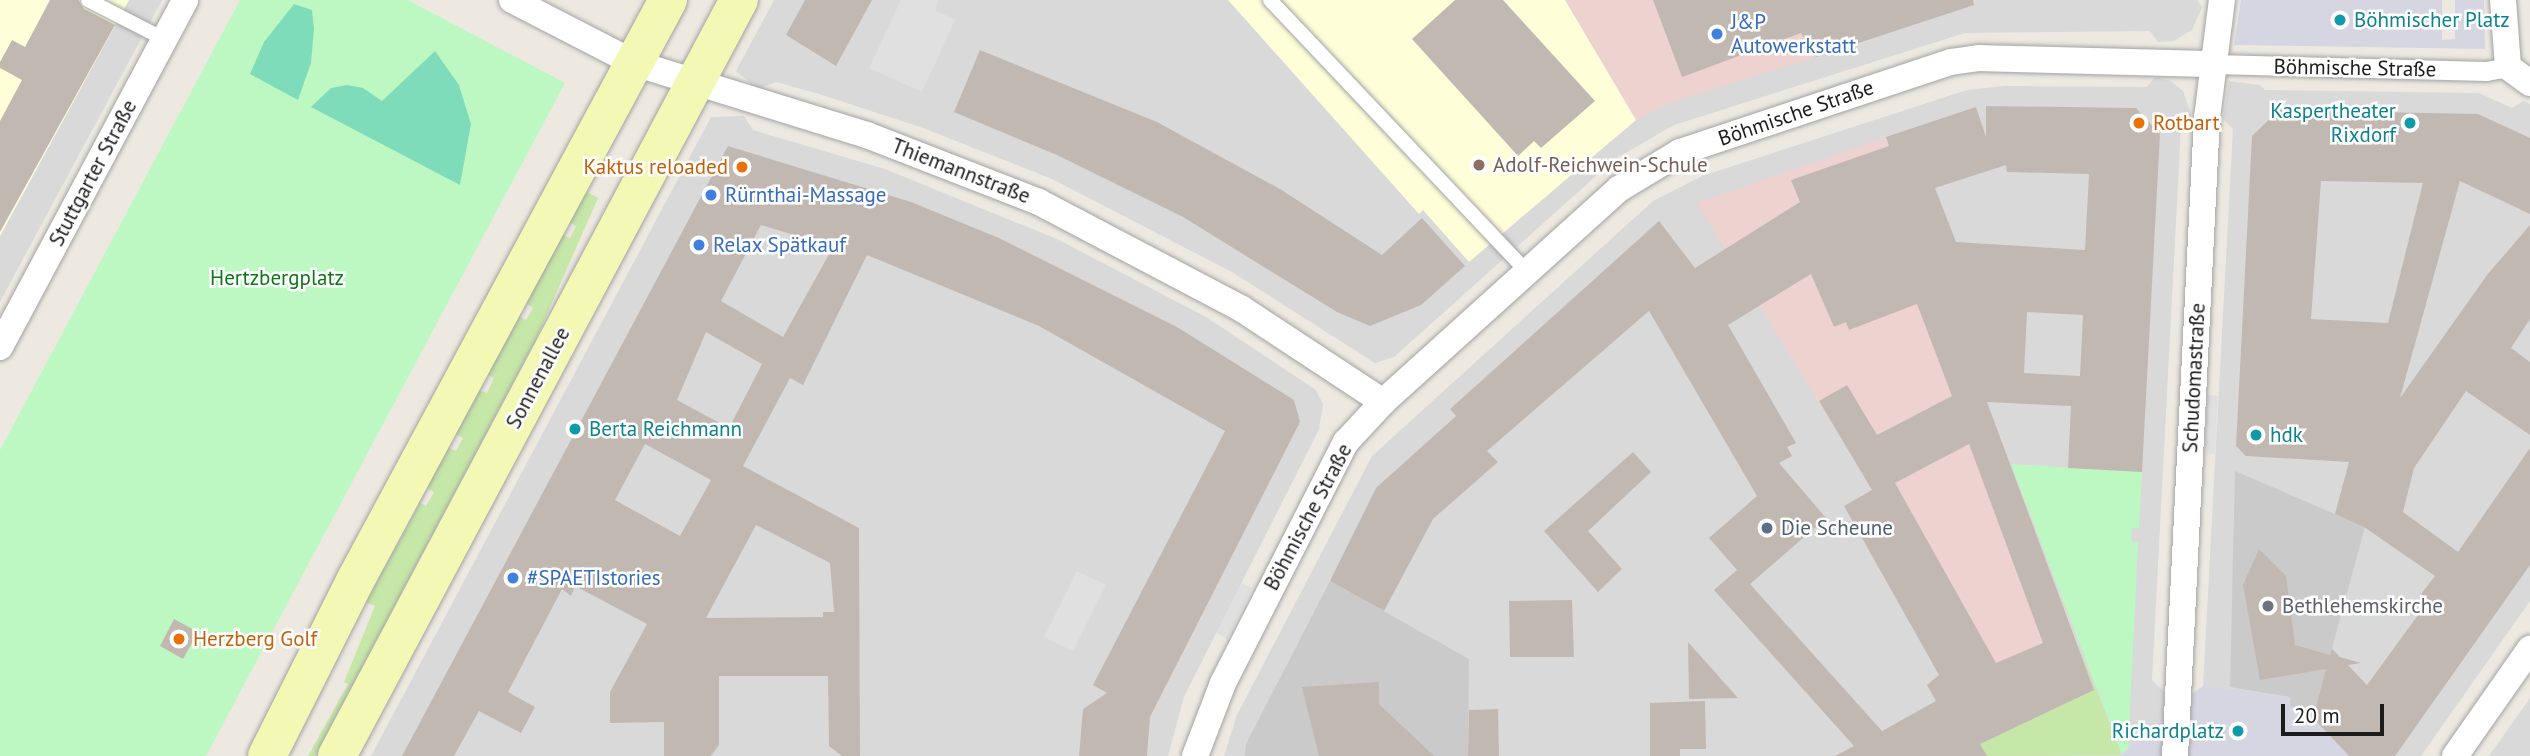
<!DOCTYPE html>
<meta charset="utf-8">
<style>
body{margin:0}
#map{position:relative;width:2530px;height:756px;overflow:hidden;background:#ede9e1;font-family:"PT Sans",sans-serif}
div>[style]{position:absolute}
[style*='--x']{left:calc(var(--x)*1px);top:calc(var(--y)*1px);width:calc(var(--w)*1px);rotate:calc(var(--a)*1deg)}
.residential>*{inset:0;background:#dad9d9}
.commercial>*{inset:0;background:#eed2d0}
.education>*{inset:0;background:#fefed9}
.religious>*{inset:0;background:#cacaca}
.grass>*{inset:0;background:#c5e7a7}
.park>*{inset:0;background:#bdf8c3}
.pitch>*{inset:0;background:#7fdcba}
.parking>*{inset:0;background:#e0e0e0}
.plaza>*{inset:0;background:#d6d6e3}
.building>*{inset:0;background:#c1b9b1}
.roads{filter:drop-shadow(0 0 2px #a3a3a3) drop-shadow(0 0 2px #a3a3a3)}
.service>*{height:14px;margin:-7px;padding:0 7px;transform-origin:7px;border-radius:7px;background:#fff}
.pedestrian>*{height:19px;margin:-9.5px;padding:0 9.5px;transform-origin:9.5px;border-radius:9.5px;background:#fff}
.minor>*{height:26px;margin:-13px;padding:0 13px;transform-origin:13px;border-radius:13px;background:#fff}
.secondary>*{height:38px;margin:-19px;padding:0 19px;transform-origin:19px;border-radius:19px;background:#f3f8b4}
.dots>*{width:19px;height:19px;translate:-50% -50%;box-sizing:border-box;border:4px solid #fff;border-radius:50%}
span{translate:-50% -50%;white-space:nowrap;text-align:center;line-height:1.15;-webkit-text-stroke:5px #fff;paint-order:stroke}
.culture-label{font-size:21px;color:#0d838f}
.left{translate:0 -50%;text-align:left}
.right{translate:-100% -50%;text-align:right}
.shop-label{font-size:21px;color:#366cbe}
.street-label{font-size:21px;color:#1c1c1c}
.food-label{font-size:21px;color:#c56008}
.education-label{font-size:21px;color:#785e54}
.park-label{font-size:21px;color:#0c7718}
.service-label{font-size:21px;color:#4e5e75}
.worship-label{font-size:21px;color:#5b616d}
.scale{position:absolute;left:2281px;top:704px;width:103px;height:32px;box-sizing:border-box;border:4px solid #1c1c1c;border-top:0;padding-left:9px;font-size:21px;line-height:24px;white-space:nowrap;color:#1c1c1c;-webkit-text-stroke:5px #fff;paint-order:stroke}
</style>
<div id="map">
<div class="residential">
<i style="clip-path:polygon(0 0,162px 0,0 302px)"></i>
<i style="clip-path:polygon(774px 0,2197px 0,2202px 7px,2192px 30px,2174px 41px,2158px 42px,2150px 31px,1965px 33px,1674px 125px,1615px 159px,1394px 357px,1375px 363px,1232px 272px,1052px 179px,923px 128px,819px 94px,776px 82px,758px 89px,736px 71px)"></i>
<i style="clip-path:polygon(2155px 77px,2171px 81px,2183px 91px,2192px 117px,2181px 126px,2152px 680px,2165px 693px,2162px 756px,1224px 756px,1237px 715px,1372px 456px,1653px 201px,1702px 176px,1967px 90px,2005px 86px,2147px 87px)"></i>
<i style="clip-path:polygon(2229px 81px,2260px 85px,2265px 90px,2479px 93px,2512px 108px,2523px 101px,2530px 104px,2530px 601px,2421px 756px,2188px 756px,2190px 695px,2203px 686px,2233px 129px,2223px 119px)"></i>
<i style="clip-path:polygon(744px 116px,753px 130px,885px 169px,1057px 239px,1206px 317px,1316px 390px,1323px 404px,1319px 429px,1184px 697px,1168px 756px,371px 756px,711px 117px)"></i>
<i style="clip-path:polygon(2530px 698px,2530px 756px,2489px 756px)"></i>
</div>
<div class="commercial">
<i style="clip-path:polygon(1565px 0,1833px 0,1816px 57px,1677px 100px,1636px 120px)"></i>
<i style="clip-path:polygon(1886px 137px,2072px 630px,1973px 674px,1875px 494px,1697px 203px)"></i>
</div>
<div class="education">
<i style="clip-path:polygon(0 0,129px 0,0 236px)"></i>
<i style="clip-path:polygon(1228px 0,1565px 0,1636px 120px,1469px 262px,1423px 210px,1419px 214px)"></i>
</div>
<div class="religious">
<i style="clip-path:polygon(2235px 471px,2365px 527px,2313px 718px,2290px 706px,2289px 697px,2230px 687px)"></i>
<i style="clip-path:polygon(1330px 581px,1469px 659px,1468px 756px,1245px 756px,1246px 744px)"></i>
</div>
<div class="grass">
<i style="clip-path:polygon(586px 191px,598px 198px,536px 339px,315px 756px,308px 756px,348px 684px,344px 682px,375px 606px,366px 602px,420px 503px,426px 506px,434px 492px,427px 488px,449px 448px,456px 451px,463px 438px,456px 434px,479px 390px,487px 393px,494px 378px,488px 375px,519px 317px,526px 320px,533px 308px,526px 303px,563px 235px,570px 238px,576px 226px,569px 222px)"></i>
<i style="clip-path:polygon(2072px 630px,2122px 755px,1984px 756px,1980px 744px,2094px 690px)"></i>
</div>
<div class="park">
<i style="clip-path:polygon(240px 0,408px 0,565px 83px,206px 756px,0 756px,0 450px)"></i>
<i style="clip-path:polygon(2011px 464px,2142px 472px,2139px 528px,2132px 528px,2131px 541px,2138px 542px,2128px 752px,2122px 755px)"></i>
</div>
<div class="pitch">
<i style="clip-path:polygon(294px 4px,312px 10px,314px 29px,311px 63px,298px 100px,250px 74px,264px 42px)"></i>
<i style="clip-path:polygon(435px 51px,459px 85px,471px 124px,460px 185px,311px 107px,331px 88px,347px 85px,363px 88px,382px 101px)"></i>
</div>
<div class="parking">
<i style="clip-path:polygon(901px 0,939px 0,935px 10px,955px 20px,922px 92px,869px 68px)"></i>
<i style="clip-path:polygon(2208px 395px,2218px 396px,2215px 454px,2205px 453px)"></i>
<i style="clip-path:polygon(1077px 571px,1106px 585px,1073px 651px,1044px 637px)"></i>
<i style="clip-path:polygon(1241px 583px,1252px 588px,1227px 639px,1216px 633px)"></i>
</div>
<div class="plaza">
<i style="clip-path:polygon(2241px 0,2442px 0,2442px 40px,2455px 39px,2455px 0,2484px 0,2485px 49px,2234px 45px)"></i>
<i style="clip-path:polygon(2203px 686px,2290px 697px,2290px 706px,2313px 718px,2349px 756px,2119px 756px)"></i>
</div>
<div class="building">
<i style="clip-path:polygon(50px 0,78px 0,84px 9px,115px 25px,0 232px,0 121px,22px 80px,0 68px,0 62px,12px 40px,25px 47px)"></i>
<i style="clip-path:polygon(805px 0,872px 0,836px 66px,786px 35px)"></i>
<i style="clip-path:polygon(1455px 0,1503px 0,1595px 101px,1541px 148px,1534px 141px,1518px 156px,1412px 39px)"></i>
<i style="clip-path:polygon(1653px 0,1973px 0,1974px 5px,1816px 57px,1801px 33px,1682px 77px)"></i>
<i style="clip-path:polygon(980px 50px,1157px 122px,1280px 189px,1382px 255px,1422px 218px,1465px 266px,1421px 305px,1370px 326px,1337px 312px,1183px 217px,1057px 155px,954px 112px)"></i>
<i style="clip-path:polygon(evenodd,1986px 106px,2136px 108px,2160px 134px,2142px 472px,2068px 468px,2071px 406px,1987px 402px,2094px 690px,1980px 744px,1987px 756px,1835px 756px,1854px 746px,1714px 590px,1737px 570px,1709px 538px,1757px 496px,1649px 311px,1487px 451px,1498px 462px,1433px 519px,1384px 611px,1330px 581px,1376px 488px,1456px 416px,1450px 409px,1659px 221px,1695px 268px,1800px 202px,1791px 180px,1889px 146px,1886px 137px,1976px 107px,1986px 137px,1986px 106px,2006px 165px,2007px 172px,2089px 174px,2085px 250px,1956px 242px,1935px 188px,2006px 165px,1986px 106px,1811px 274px,1834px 327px,1846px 322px,1849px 330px,1917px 304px,1952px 396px,1877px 435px,1847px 385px,1819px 401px,1872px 490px,1844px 506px,1939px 675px,1927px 685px,1936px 701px,1882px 731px,1750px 584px,1826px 518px,1779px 463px,1792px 456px,1787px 447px,1796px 443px,1728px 325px,1811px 274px,1986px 106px,2027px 312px,2083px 315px,2080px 376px,2024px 373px,2027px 312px,1986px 106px,1969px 444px,2043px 643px,1996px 663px,1895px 483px,1969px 444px)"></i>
<i style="clip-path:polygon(evenodd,2279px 110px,2478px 114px,2530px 138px,2530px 214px,2460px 181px,2400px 398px,2487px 275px,2530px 225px,2530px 319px,2511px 348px,2530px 362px,2530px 435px,2466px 391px,2414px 468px,2403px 512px,2458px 552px,2530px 448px,2530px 565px,2395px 756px,2349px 756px,2313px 718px,2326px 669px,2260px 680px,2243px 585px,2259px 549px,2286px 576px,2295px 645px,2330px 655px,2332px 649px,2340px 657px,2361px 663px,2348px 665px,2367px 685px,2429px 600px,2421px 594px,2435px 576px,2364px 527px,2335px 514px,2349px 462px,2246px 456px,2236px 446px,2252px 136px,2279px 110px,2321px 181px,2423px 183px,2388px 323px,2311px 319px,2321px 181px)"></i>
<i style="clip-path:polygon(evenodd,728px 146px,911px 202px,999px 238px,1177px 327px,1294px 400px,1300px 422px,1150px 717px,1147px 756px,1079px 756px,1083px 709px,1107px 693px,1093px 685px,1225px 431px,1039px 326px,867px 255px,803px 385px,790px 378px,743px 466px,859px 528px,860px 756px,842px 756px,829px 746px,828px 676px,719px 676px,719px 745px,711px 756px,664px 756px,664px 722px,610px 723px,610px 692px,647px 624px,575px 586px,571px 596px,562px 589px,508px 692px,535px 707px,521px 733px,479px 711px,454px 756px,402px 756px,728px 146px,761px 225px,833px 247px,783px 337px,721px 301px,761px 225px,728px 146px,706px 332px,762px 364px,729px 428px,677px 400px,706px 332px,728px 146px,645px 444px,711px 480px,680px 536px,615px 500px,645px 444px,728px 146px,756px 525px,830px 563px,834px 612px,823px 612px,823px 617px,706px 618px,756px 525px)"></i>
<i style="clip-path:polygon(1633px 452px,1651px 472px,1588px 531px,1622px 569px,1598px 592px,1544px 531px)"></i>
<i style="clip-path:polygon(1572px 600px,1574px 657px,1510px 657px,1509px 601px)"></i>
<i style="clip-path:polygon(174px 619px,198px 632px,183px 659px,160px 646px)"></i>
<i style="clip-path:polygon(1688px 642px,1738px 698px,1689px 699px)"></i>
<i style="clip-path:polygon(1379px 682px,1379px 704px,1434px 756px,1319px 756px,1302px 687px)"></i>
<i style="clip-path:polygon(1705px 701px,1706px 749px,1680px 749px,1680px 756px,1650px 756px,1650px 703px)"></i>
<i style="clip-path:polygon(1498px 709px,1499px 756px,1468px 756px,1469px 710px)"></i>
</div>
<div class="roads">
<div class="service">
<i style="--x:88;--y:0;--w:85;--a:27.2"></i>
<i style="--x:1270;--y:0;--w:376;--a:46.6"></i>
</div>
<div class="pedestrian">
<i style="--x:2214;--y:64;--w:272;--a:1.5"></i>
<i style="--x:2486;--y:71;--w:22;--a:-10"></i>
</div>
<div class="minor">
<i style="--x:512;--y:0;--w:137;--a:27.3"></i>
<i style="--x:634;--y:63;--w:244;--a:17.2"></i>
<i style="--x:867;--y:135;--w:185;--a:21.3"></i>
<i style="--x:1039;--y:202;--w:229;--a:27.8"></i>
<i style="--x:1242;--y:309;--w:169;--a:33.4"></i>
<i style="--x:2503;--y:0;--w:67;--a:85.7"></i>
<i style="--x:2508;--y:67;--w:27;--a:36"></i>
<i style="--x:0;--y:347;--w:393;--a:-61.9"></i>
<i style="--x:1195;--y:756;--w:78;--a:-69"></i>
<i style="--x:1223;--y:683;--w:271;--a:-63"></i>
<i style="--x:1346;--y:442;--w:54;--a:-47.2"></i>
<i style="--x:1383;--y:402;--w:318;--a:-42.1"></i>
<i style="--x:1619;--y:189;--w:71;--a:-31.2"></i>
<i style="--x:1680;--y:152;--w:286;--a:-18.4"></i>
<i style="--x:1951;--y:62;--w:29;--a:-8"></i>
<i style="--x:1980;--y:58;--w:234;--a:1.5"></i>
<i style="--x:2175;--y:756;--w:639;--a:-87.13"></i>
<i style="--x:2207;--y:118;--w:119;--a:-82.8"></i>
<i style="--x:2455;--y:756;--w:131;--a:-55"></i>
</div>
<div class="secondary">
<i style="--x:267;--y:756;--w:196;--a:-63.3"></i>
<i style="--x:355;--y:581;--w:660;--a:-61.69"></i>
<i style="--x:337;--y:756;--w:856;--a:-62"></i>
</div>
</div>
<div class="dots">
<i style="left:2340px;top:20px;background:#0f9aa8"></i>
<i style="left:1717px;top:34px;background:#3f7fe0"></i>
<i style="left:2139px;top:123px;background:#e8710a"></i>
<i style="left:2410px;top:123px;background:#0f9aa8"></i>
<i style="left:1479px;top:165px;background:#8d6e63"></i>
<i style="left:742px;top:167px;background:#e8710a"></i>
<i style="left:711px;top:195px;background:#3f7fe0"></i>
<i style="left:699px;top:245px;background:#3f7fe0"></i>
<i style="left:575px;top:429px;background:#0f9aa8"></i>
<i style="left:2256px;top:435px;background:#0f9aa8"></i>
<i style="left:1767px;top:528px;background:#5c6f8a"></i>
<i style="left:513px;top:578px;background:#3f7fe0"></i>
<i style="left:2268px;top:606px;background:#6b7280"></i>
<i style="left:179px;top:639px;background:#e8710a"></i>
<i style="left:2238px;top:731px;background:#0f9aa8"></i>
</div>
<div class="culture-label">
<span class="left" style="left:2354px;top:20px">Böhmischer Platz</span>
<span class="right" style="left:2396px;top:123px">Kaspertheater<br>Rixdorf</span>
<span class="left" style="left:589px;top:429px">Berta Reichmann</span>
<span class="left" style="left:2270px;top:435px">hdk</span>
<span class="right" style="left:2224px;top:731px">Richardplatz</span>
</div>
<div class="shop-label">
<span class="left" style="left:1731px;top:34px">J&amp;P<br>Autowerkstatt</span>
<span class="left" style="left:725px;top:195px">Rürnthai-Massage</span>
<span class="left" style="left:713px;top:245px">Relax Spätkauf</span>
<span class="left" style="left:527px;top:578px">#SPAETIstories</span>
</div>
<div class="street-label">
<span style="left:2355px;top:68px;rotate:1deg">Böhmische Straße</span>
<span style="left:1796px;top:113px;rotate:-19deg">Böhmische Straße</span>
<span style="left:961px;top:171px;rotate:21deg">Thiemannstraße</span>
<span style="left:93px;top:173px;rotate:-62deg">Stuttgarter Straße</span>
<span style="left:538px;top:378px;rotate:-62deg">Sonnenallee</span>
<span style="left:2194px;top:378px;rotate:-87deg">Schudomastraße</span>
<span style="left:1308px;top:517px;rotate:-62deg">Böhmische Straße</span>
</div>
<div class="food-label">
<span class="left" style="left:2153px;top:123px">Rotbart</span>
<span class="right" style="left:728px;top:167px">Kaktus reloaded</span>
<span class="left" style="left:193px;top:639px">Herzberg Golf</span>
</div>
<div class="education-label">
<span class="left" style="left:1493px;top:165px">Adolf-Reichwein-Schule</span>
</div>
<div class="park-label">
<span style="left:277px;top:278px">Hertzbergplatz</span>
</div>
<div class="service-label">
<span class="left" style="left:1781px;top:528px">Die Scheune</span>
</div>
<div class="worship-label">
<span class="left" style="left:2282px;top:606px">Bethlehemskirche</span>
</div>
<div class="scale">20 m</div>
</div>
